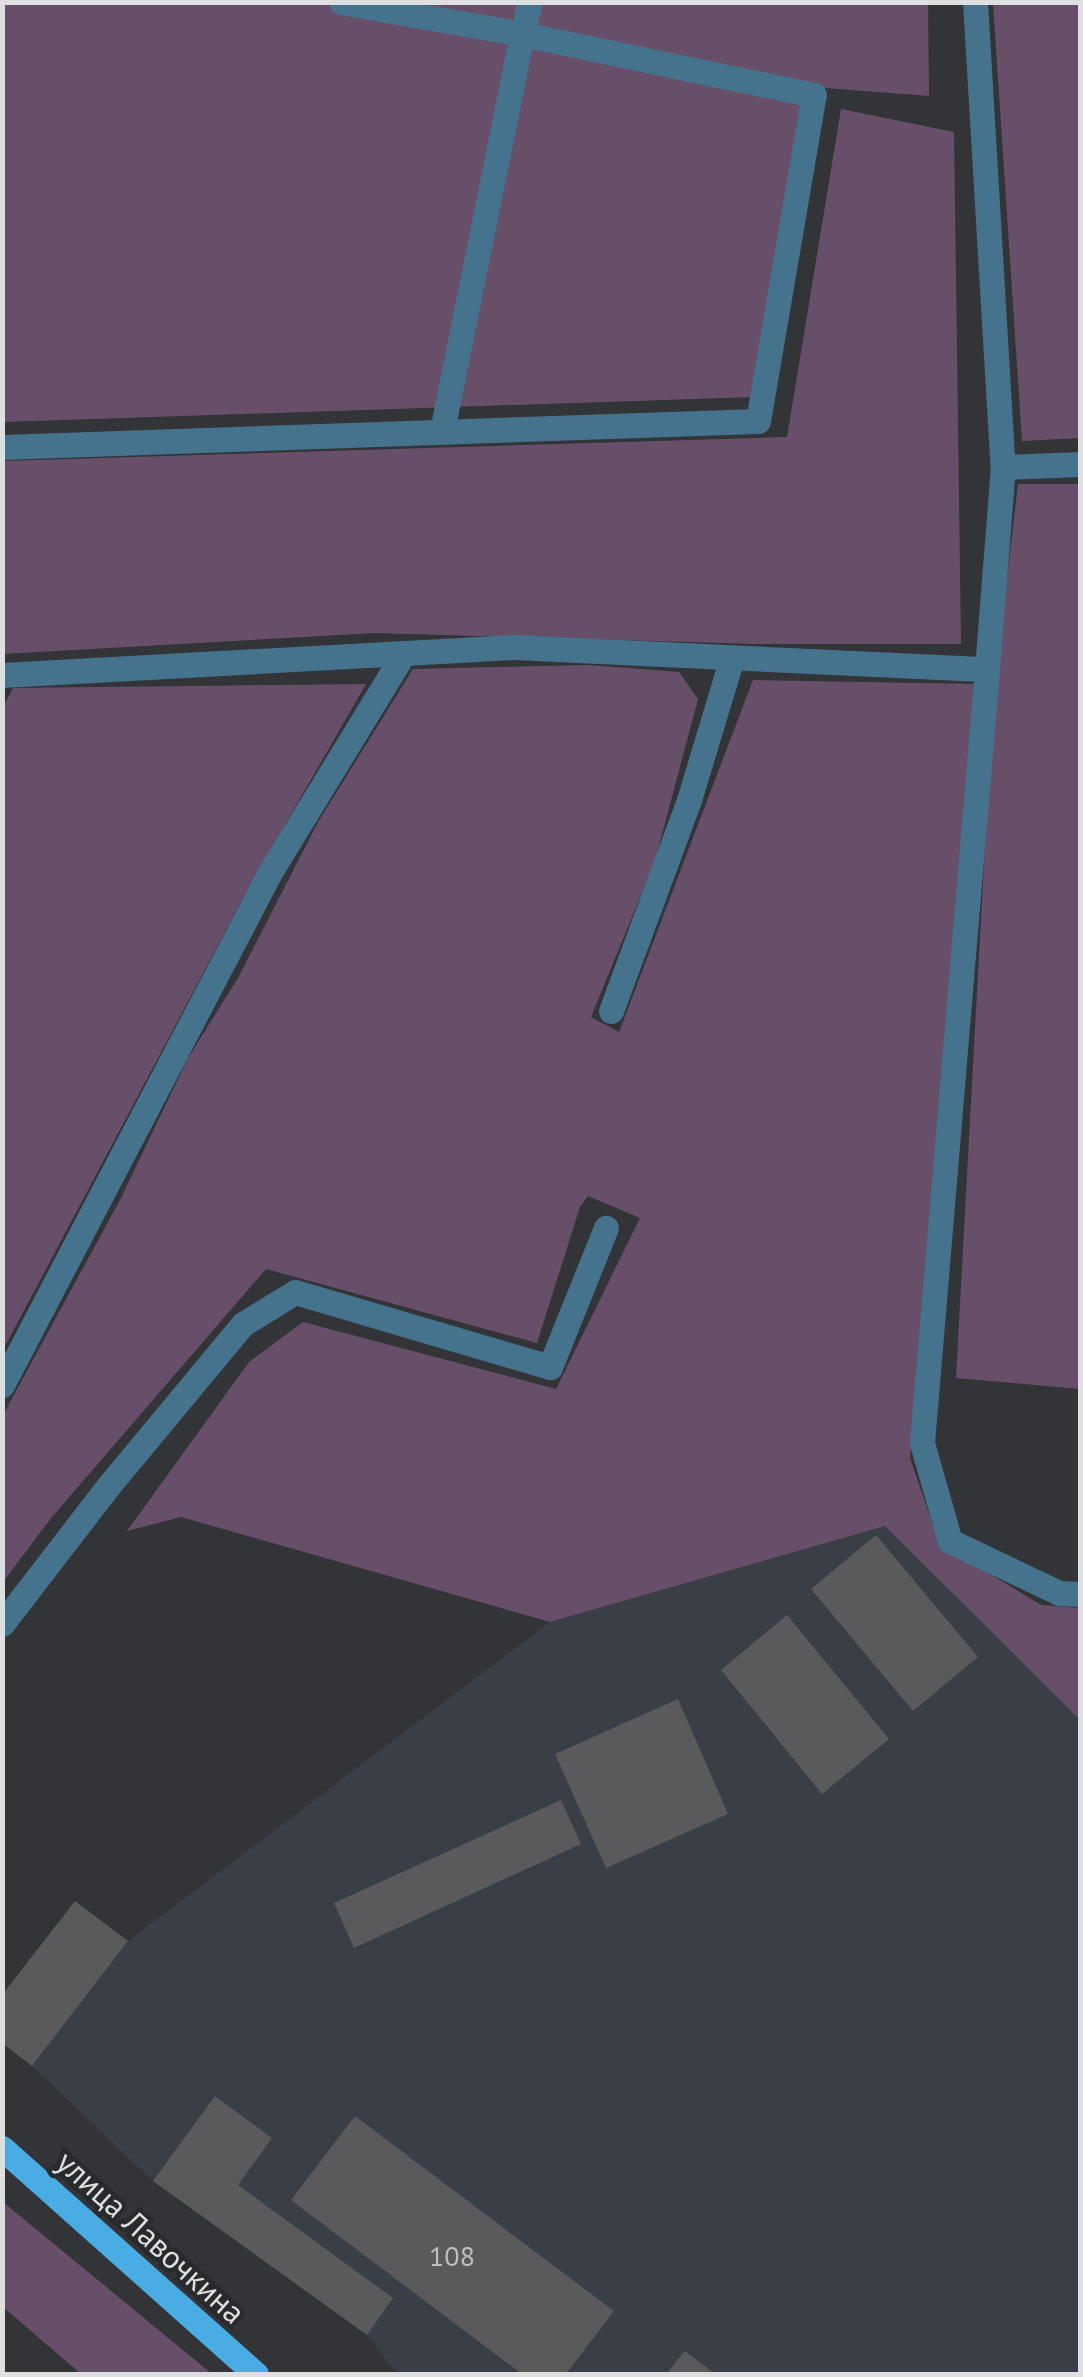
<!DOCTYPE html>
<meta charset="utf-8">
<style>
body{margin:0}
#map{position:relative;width:1083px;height:2377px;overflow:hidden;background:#333437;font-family:"PT Sans",sans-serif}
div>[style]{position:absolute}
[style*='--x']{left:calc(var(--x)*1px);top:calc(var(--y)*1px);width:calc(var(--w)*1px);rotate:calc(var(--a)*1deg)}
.built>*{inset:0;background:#3a3e46}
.green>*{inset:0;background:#684f69}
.building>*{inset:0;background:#5a5a5d}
.minor>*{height:25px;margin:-12.5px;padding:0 12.5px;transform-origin:12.5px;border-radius:12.5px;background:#45728c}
.major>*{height:25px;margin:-12.5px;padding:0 12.5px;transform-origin:12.5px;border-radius:12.5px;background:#49ade3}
span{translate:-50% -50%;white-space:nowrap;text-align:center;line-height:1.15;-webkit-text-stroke:9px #292a2d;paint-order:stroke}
.number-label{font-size:28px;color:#bdbec0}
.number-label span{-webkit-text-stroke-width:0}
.street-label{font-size:32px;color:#dedfe1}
.frame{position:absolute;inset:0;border:5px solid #dedfe1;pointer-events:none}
</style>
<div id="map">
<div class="built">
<i style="clip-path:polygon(885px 1526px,1080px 1720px,1080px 2374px,397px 2374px,367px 2335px,153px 2181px,32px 2066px,128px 1941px,550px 1622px)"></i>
</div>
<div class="green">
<i style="clip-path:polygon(2px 3px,928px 3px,929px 96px,813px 87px,754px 397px,3px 422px)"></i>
<i style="clip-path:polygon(993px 3px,1080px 3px,1080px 438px,1022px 441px)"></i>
<i style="clip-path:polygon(841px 109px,954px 132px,961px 644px,757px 644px,374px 633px,3px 654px,3px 461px,787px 437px)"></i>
<i style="clip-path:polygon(1018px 484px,1080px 484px,1080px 1389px,956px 1378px,993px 698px)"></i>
<i style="clip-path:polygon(589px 665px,679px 672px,698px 699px,655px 861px,591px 1017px,619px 1032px,753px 680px,978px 684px,910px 1458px,939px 1543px,1041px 1605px,1080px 1608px,1080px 1720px,885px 1526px,550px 1622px,181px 1517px,127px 1531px,249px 1362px,303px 1322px,556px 1389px,640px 1218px,588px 1196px,580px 1207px,537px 1343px,266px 1269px,52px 1517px,3px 1582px,3px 1415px,120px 1200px,188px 1058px,238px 978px,318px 822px,413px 669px)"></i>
<i style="clip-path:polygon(366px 684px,243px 898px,3px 1350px,2px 709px,13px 688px)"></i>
<i style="clip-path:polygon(3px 2202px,212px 2374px,81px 2374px,3px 2307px)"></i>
</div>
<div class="building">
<i style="clip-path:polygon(876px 1535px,978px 1657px,913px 1711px,811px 1589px)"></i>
<i style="clip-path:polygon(787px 1615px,889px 1739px,822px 1794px,721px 1670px)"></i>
<i style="clip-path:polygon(678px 1699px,728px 1814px,606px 1868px,555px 1754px)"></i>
<i style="clip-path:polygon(561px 1800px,581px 1844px,354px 1948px,334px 1903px)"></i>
<i style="clip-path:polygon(75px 1901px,128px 1941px,32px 2066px,2px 2043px,2px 1995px)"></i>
<i style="clip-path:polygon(215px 2096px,272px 2138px,238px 2185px,393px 2298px,367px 2335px,153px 2181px)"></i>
<i style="clip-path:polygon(355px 2116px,614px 2311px,566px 2374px,522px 2374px,291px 2200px)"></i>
<i style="clip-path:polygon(685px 2351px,715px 2374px,666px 2374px)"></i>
</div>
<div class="minor">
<i style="--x:341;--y:2;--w:184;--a:10"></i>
<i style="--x:522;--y:34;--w:405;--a:101.4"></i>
<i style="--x:975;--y:2;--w:466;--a:86.6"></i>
<i style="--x:2;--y:447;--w:756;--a:-1.97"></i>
<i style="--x:758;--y:421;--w:331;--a:-80.3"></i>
<i style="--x:814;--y:95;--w:298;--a:-168.2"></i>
<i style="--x:522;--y:34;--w:33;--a:-76"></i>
<i style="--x:987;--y:669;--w:203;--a:-85.5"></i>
<i style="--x:1003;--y:467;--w:77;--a:-2.2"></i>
<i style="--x:2;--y:675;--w:513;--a:-3.13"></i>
<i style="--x:514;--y:647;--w:474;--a:2.7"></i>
<i style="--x:987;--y:669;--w:777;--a:94.8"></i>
<i style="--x:922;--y:1443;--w:102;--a:74.1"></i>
<i style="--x:950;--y:1541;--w:121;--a:25.5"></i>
<i style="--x:1059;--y:1593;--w:21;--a:3"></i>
<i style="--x:611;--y:1011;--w:225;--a:-69.7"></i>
<i style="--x:689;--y:800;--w:148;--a:-73.2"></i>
<i style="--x:2;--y:1385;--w:577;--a:-62.41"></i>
<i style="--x:269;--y:874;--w:259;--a:-58.6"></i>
<i style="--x:2;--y:1624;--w:177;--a:-52.4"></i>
<i style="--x:110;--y:1484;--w:208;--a:-50.3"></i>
<i style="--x:243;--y:1324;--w:61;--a:-31.6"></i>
<i style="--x:295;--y:1292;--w:266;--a:16.4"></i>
<i style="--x:550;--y:1367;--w:150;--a:-68.1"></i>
</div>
<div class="major">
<i style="--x:2;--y:2148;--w:340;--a:41.7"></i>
</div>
<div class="number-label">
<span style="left:452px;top:2256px">108</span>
</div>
<div class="street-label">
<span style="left:151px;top:2237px;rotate:42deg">улица Лавочкина</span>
</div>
<div class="frame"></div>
</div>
